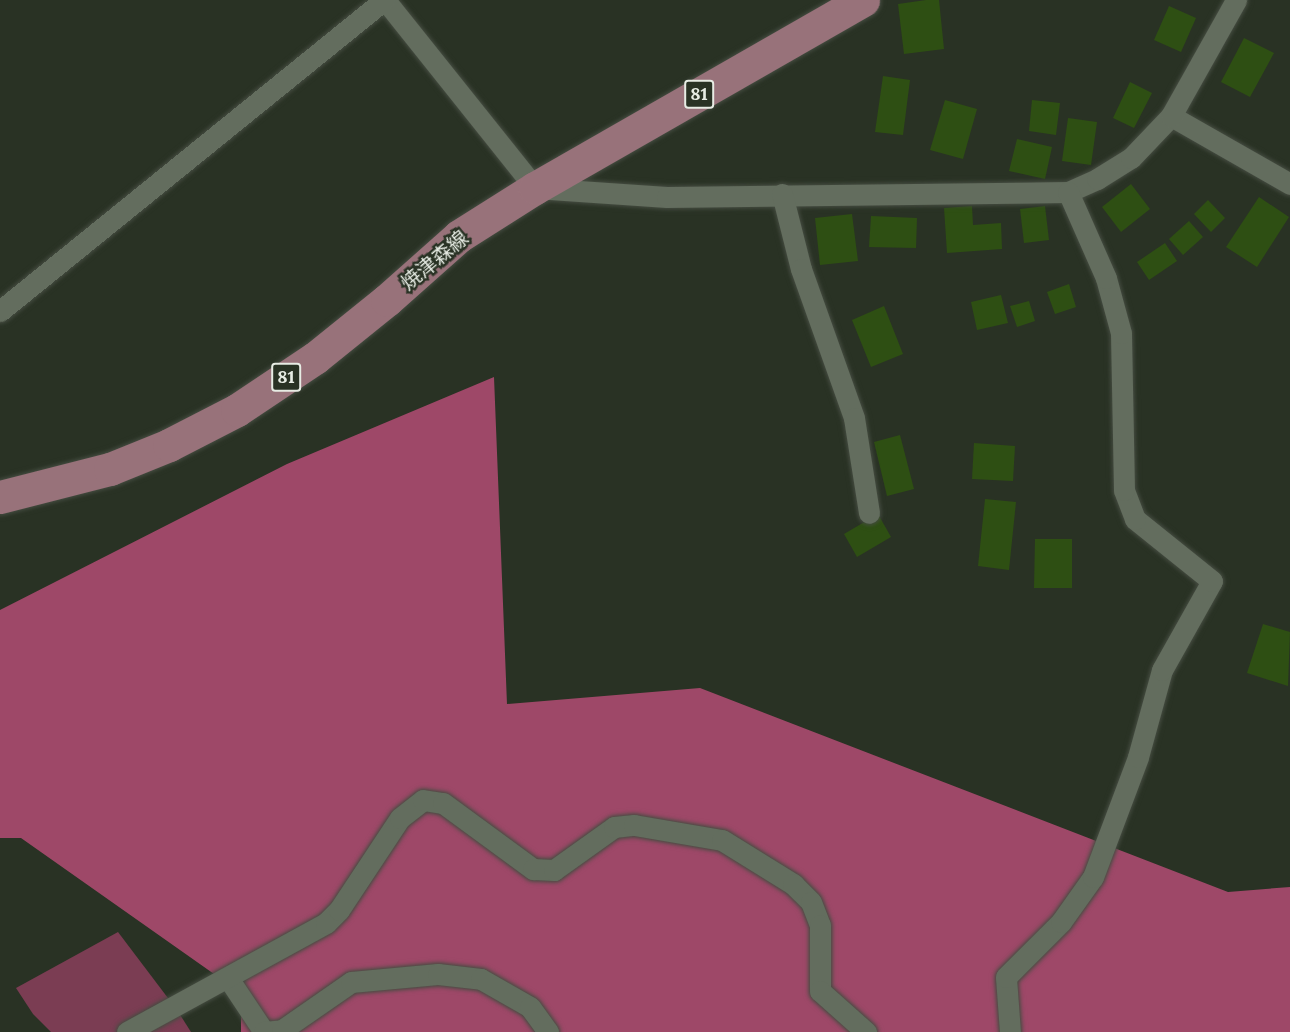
<!DOCTYPE html>
<meta charset="utf-8">
<style>
body{margin:0}
#map{position:relative;width:1290px;height:1032px;overflow:hidden;background:#293224;font-family:Lora,"Noto Sans JP",serif}
div>[style]{position:absolute}
[style*='--x']{left:calc(var(--x)*1px);top:calc(var(--y)*1px);width:calc(var(--w)*1px);rotate:calc(var(--a)*1deg)}
.green>*{inset:0;background:#7b3d53}
.forest>*{inset:0;background:#9e4868}
.building>*{inset:0;background:#2e4f13}
.roads{filter:drop-shadow(0 0 2px #454c41) drop-shadow(0 0 2px #454c41)}
.minor>*{height:21px;margin:-10.5px;padding:0 10.5px;transform-origin:10.5px;border-radius:10.5px;background:#636d5e}
.primary>*{height:33px;margin:-16.5px;padding:0 16.5px;transform-origin:16.5px;border-radius:16.5px;background:#98727a}
span{translate:-50% -50%;white-space:nowrap;text-align:center;line-height:1.15;-webkit-text-stroke:5px #293224;paint-order:stroke}
.shield-label span{padding:2px 4px;background:#293224;border:2px solid;border-radius:4px;-webkit-text-stroke-width:0}
.shield-label{font-size:18px;color:#e7ece4;font-weight:700}
.street-label{font-size:20px;color:#e7ece4}
</style>
<div id="map">
<div class="green">
<i style="clip-path:polygon(118px 932px,177px 1010px,191px 1032px,51px 1032px,33px 1014px,16px 988px)"></i>
</div>
<div class="forest">
<i style="clip-path:polygon(494px 377px,507px 704px,700px 688px,1228px 892px,1290px 887px,1290px 1032px,241px 1032px,241px 993px,21px 838px,0 838px,0 610px,287px 464px)"></i>
</div>
<div class="building">
<i style="clip-path:polygon(926px 0,939px 0,944px 49px,904px 54px,898px 4px)"></i>
<i style="clip-path:polygon(1169px 6px,1196px 18px,1181px 52px,1154px 40px)"></i>
<i style="clip-path:polygon(1244px 38px,1274px 53px,1250px 97px,1221px 82px)"></i>
<i style="clip-path:polygon(883px 76px,910px 80px,903px 135px,875px 132px)"></i>
<i style="clip-path:polygon(1130px 82px,1152px 93px,1134px 128px,1113px 118px)"></i>
<i style="clip-path:polygon(945px 100px,977px 109px,963px 159px,930px 150px)"></i>
<i style="clip-path:polygon(1032px 100px,1060px 103px,1056px 135px,1029px 131px)"></i>
<i style="clip-path:polygon(1068px 118px,1097px 122px,1091px 165px,1062px 161px)"></i>
<i style="clip-path:polygon(1017px 139px,1052px 147px,1045px 179px,1009px 171px)"></i>
<i style="clip-path:polygon(1131px 184px,1150px 209px,1121px 232px,1102px 207px)"></i>
<i style="clip-path:polygon(1259px 197px,1289px 217px,1257px 267px,1226px 247px)"></i>
<i style="clip-path:polygon(1208px 200px,1225px 218px,1211px 232px,1194px 214px)"></i>
<i style="clip-path:polygon(972px 206px,973px 225px,1001px 223px,1002px 249px,947px 253px,944px 208px)"></i>
<i style="clip-path:polygon(1045px 206px,1049px 240px,1024px 243px,1020px 209px)"></i>
<i style="clip-path:polygon(852px 214px,858px 261px,820px 265px,815px 218px)"></i>
<i style="clip-path:polygon(871px 216px,917px 218px,916px 248px,869px 247px)"></i>
<i style="clip-path:polygon(1189px 221px,1203px 237px,1183px 255px,1169px 239px)"></i>
<i style="clip-path:polygon(1165px 243px,1177px 261px,1149px 280px,1137px 262px)"></i>
<i style="clip-path:polygon(1069px 284px,1076px 307px,1055px 314px,1047px 292px)"></i>
<i style="clip-path:polygon(1001px 295px,1008px 323px,977px 330px,971px 302px)"></i>
<i style="clip-path:polygon(1029px 301px,1035px 321px,1017px 327px,1010px 306px)"></i>
<i style="clip-path:polygon(884px 306px,903px 354px,871px 367px,852px 320px)"></i>
<i style="clip-path:polygon(900px 435px,914px 489px,887px 496px,874px 442px)"></i>
<i style="clip-path:polygon(974px 443px,1015px 446px,1013px 481px,972px 479px)"></i>
<i style="clip-path:polygon(985px 499px,1016px 502px,1009px 570px,978px 566px)"></i>
<i style="clip-path:polygon(878px 514px,891px 537px,857px 557px,844px 534px)"></i>
<i style="clip-path:polygon(1035px 539px,1072px 539px,1072px 588px,1034px 588px)"></i>
<i style="clip-path:polygon(1263px 624px,1290px 632px,1288px 686px,1247px 673px)"></i>
</div>
<div class="roads">
<div class="minor">
<i style="--x:385;--y:0;--w:241;--a:51.4"></i>
<i style="--x:535;--y:188;--w:132;--a:3.9"></i>
<i style="--x:667;--y:197;--w:401;--a:-0.7"></i>
<i style="--x:1068;--y:192;--w:32;--a:-24"></i>
<i style="--x:1097;--y:179;--w:40;--a:-32"></i>
<i style="--x:1131;--y:158;--w:58;--a:-46.4"></i>
<i style="--x:1171;--y:116;--w:137;--a:29.7"></i>
<i style="--x:1171;--y:116;--w:133;--a:-60.7"></i>
<i style="--x:782;--y:194;--w:77;--a:75.8"></i>
<i style="--x:801;--y:269;--w:158;--a:70.4"></i>
<i style="--x:854;--y:418;--w:96;--a:81"></i>
<i style="--x:0;--y:311;--w:494;--a:-39"></i>
<i style="--x:228;--y:978;--w:65;--a:56.3"></i>
<i style="--x:264;--y:1032;--w:18;--a:-6"></i>
<i style="--x:282;--y:1030;--w:84;--a:-34.8"></i>
<i style="--x:351;--y:982;--w:87;--a:-5.3"></i>
<i style="--x:438;--y:974;--w:43;--a:6.6"></i>
<i style="--x:481;--y:979;--w:56;--a:29.7"></i>
<i style="--x:530;--y:1007;--w:31;--a:54"></i>
<i style="--x:127;--y:1032;--w:227;--a:-28.7"></i>
<i style="--x:326;--y:923;--w:18;--a:-45"></i>
<i style="--x:339;--y:910;--w:110;--a:-56.5"></i>
<i style="--x:400;--y:818;--w:29;--a:-38"></i>
<i style="--x:423;--y:800;--w:20;--a:9"></i>
<i style="--x:443;--y:803;--w:112;--a:36.3"></i>
<i style="--x:533;--y:869;--w:21;--a:3"></i>
<i style="--x:554;--y:870;--w:74;--a:-35.6"></i>
<i style="--x:614;--y:827;--w:20;--a:-6"></i>
<i style="--x:634;--y:825;--w:89;--a:9.7"></i>
<i style="--x:722;--y:840;--w:84;--a:31.8"></i>
<i style="--x:793;--y:884;--w:25;--a:45"></i>
<i style="--x:811;--y:902;--w:25;--a:69"></i>
<i style="--x:820;--y:925;--w:66;--a:90"></i>
<i style="--x:820;--y:991;--w:62;--a:41.7"></i>
<i style="--x:1010;--y:1032;--w:55;--a:-94.2"></i>
<i style="--x:1006;--y:977;--w:78;--a:-45"></i>
<i style="--x:1061;--y:922;--w:55;--a:-54.6"></i>
<i style="--x:1093;--y:877;--w:128;--a:-69.4"></i>
<i style="--x:1138;--y:757;--w:90;--a:-74.6"></i>
<i style="--x:1162;--y:670;--w:102;--a:-60.7"></i>
<i style="--x:1212;--y:581;--w:99;--a:-141.2"></i>
<i style="--x:1135;--y:519;--w:31;--a:-111"></i>
<i style="--x:1124;--y:490;--w:157;--a:-91.1"></i>
<i style="--x:1121;--y:333;--w:57;--a:-105.3"></i>
<i style="--x:1106;--y:278;--w:94;--a:-113.8"></i>
</div>
<div class="primary">
<i style="--x:0;--y:497;--w:114;--a:-14.3"></i>
<i style="--x:110;--y:469;--w:64;--a:-22.1"></i>
<i style="--x:169;--y:445;--w:76;--a:-27.2"></i>
<i style="--x:237;--y:410;--w:94;--a:-33.7"></i>
<i style="--x:315;--y:358;--w:92;--a:-38.9"></i>
<i style="--x:387;--y:300;--w:96;--a:-41.6"></i>
<i style="--x:459;--y:236;--w:90;--a:-32.3"></i>
<i style="--x:535;--y:188;--w:378;--a:-29.8"></i>
</div>
</div>
<div class="shield-label">
<span style="left:699px;top:94px">81</span>
<span style="left:286px;top:377px">81</span>
</div>
<div class="street-label">
<span style="left:434px;top:260px;rotate:-40deg">焼津森線</span>
</div>
</div>
